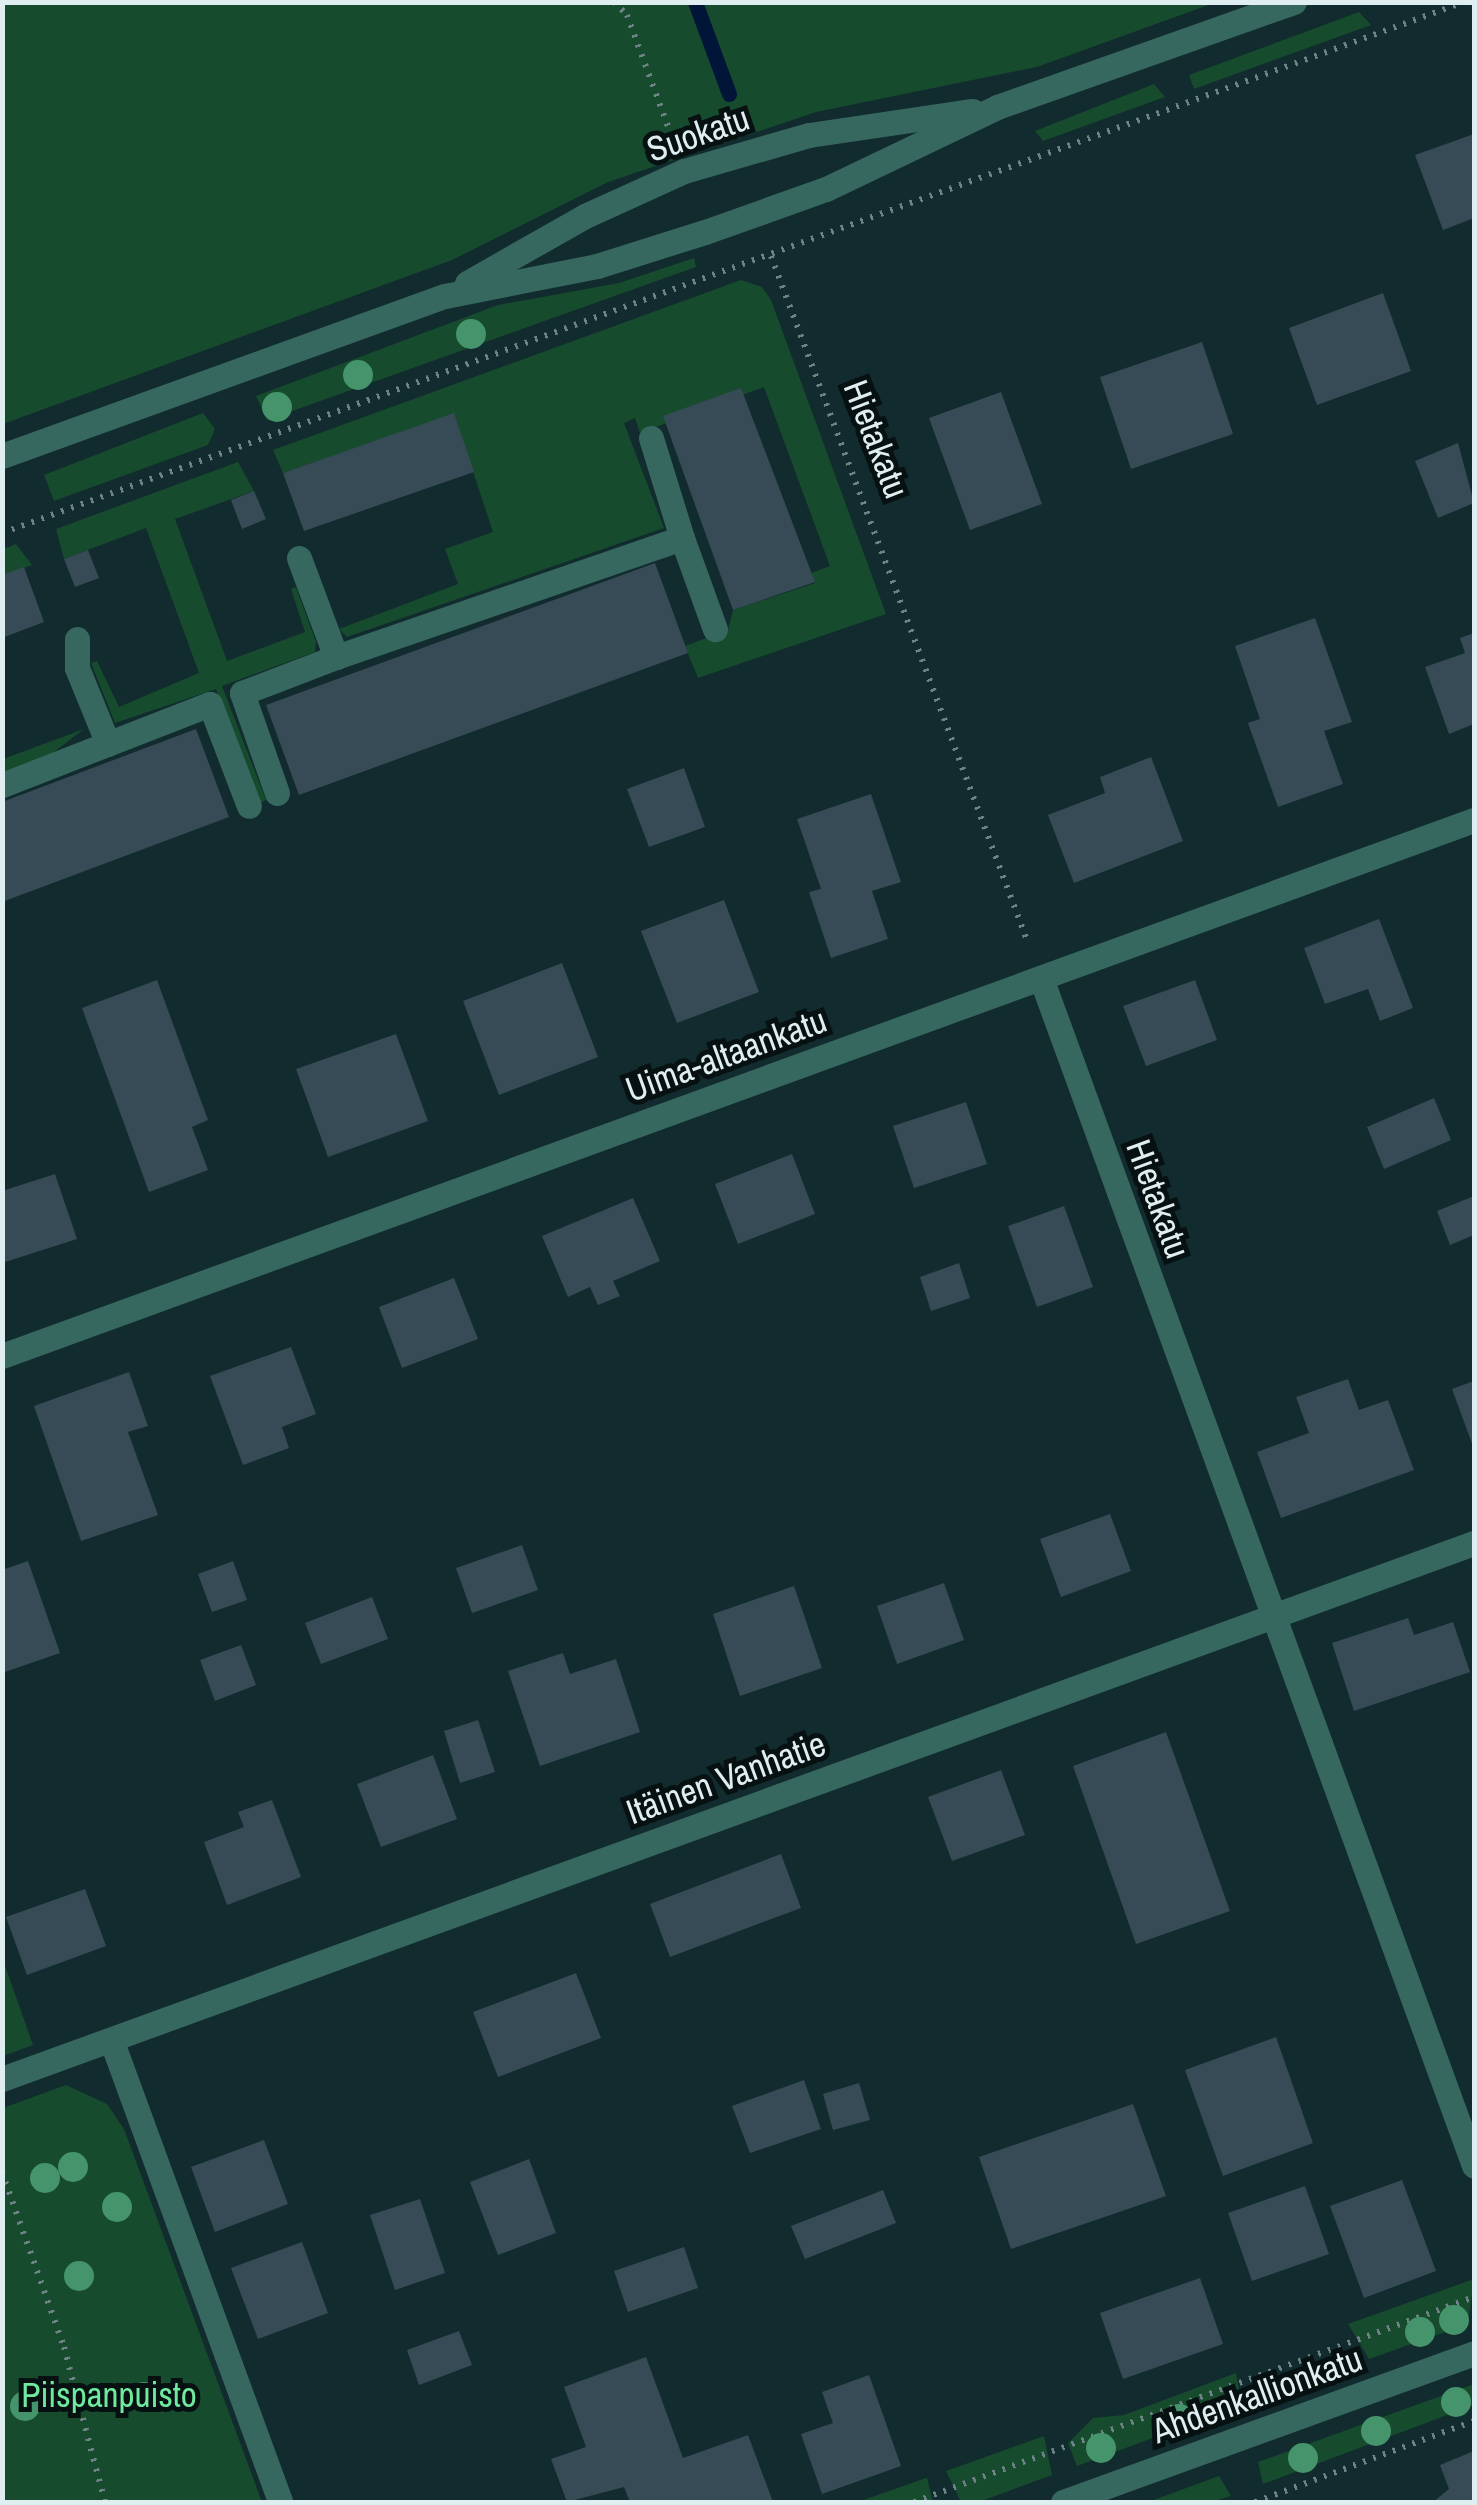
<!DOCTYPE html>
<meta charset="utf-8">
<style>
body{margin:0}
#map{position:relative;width:1477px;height:2505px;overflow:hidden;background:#112b2e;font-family:"Archivo Narrow",sans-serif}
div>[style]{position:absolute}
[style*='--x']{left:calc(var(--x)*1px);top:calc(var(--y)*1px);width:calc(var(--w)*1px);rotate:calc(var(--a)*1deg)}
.green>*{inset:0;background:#174b2d}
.stream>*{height:15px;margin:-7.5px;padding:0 7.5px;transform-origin:7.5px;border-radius:7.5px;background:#001537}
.building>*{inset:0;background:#364b56}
.path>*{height:6px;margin-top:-3px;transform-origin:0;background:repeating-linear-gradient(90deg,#6e8386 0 2.5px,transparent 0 10.5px)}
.minor>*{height:25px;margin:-12.5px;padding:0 12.5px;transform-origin:12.5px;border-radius:12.5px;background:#37685f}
.trees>*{width:30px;height:30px;margin:-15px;border-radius:50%;background:#45946c}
span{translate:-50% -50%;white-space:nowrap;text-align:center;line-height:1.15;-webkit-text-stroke:10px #071112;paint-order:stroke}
.street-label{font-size:35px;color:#dfeef0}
.park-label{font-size:35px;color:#6fe99e}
.frame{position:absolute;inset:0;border:5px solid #dfeef0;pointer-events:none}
</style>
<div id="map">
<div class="green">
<i style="clip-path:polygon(2px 3px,3px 2px,1214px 3px,1037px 67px,816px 112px,608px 182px,452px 260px,3px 424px)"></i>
<i style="clip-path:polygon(1359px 12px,1371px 25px,1194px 89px,1189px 75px)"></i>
<i style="clip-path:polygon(1154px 84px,1165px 97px,1043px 141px,1035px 131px)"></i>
<i style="clip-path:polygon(694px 258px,696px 267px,267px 420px,256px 396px,498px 305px,619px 283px)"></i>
<i style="clip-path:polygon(741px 280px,762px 287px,771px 300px,886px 614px,698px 678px,685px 646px,728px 630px,733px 610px,815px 583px,811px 573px,830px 566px,764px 387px,640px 433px,635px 418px,624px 423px,664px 528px,347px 637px,339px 629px,458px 584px,445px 549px,493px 532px,454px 414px,283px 473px,273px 450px)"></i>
<i style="clip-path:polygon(203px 413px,215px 429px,208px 445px,54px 501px,44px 475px)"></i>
<i style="clip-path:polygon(238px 462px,254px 491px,175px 519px,227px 661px,305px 632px,291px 589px,296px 587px,316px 642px,315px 652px,222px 686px,266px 800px,259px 804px,216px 689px,115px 723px,91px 663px,97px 661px,119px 707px,199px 673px,146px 528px,64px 559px,56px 529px)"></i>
<i style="clip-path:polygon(16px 544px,32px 565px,3px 575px,3px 549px)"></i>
<i style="clip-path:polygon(84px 729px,45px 759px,3px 774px,3px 759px)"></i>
<i style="clip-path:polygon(3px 1960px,33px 2045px,3px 2056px,2px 2056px)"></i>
<i style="clip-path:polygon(66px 2085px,107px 2104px,124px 2129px,262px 2502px,3px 2502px,3px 2108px)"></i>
<i style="clip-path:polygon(1474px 2279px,1468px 2324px,1369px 2359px,1348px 2324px)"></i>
<i style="clip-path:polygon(1236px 2373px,1242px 2405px,1077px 2466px,1068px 2443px,1093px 2418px,1124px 2415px)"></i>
<i style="clip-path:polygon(1474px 2384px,1474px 2405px,1263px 2484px,1258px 2462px)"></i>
<i style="clip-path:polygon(1044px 2436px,1052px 2475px,979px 2502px,960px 2500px,946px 2471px)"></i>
<i style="clip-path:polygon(1219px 2476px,1231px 2496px,1212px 2502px,1148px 2502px)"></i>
<i style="clip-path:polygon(927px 2478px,933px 2502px,858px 2502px,926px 2478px)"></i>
</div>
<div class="stream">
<i style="--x:695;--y:2;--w:98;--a:69.7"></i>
</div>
<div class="building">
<i style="clip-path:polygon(1474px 134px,1474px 218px,1443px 230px,1415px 155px)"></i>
<i style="clip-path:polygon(1383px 293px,1411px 371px,1317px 405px,1289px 328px)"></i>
<i style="clip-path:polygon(1202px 342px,1233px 434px,1131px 469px,1100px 377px)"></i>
<i style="clip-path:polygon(741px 388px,815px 582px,733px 610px,663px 416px)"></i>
<i style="clip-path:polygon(1001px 392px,1042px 504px,970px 530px,929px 418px)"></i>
<i style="clip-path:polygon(454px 413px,474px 472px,304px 531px,283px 473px)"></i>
<i style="clip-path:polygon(1458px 443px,1474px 503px,1438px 518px,1415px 461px)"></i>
<i style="clip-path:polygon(254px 491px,266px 519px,242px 529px,231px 500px)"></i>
<i style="clip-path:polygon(88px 550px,99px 578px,75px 587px,64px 559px)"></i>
<i style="clip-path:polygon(655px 563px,688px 653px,299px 795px,266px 705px)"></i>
<i style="clip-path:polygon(24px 567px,44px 622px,2px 638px,2px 575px)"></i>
<i style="clip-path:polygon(1315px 618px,1352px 722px,1324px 731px,1343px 784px,1278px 807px,1248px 723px,1260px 719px,1235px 646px)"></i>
<i style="clip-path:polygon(1474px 633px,1474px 724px,1449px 734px,1425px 667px,1465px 653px,1460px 638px)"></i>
<i style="clip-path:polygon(196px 729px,229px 817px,2px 902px,2px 802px)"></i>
<i style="clip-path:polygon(1151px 757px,1183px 841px,1074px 883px,1048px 815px,1105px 793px,1100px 777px)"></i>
<i style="clip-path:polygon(684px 768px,705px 827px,649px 847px,627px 789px)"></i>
<i style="clip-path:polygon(871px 794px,901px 882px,872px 891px,888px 939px,831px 958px,809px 892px,821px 889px,797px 819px)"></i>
<i style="clip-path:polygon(724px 900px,759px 992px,677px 1023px,641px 931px)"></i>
<i style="clip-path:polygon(1379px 919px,1413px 1008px,1380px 1021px,1368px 989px,1325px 1004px,1304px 948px)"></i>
<i style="clip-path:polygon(562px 963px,598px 1057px,499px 1095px,463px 1001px)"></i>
<i style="clip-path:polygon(157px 980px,208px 1120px,192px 1127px,208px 1170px,149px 1192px,82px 1008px)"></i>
<i style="clip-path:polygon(1195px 980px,1217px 1040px,1146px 1066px,1123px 1006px)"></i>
<i style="clip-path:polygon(396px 1034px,428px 1121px,328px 1157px,296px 1069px)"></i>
<i style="clip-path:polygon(1434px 1098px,1451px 1140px,1384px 1169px,1367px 1127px)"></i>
<i style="clip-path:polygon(966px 1102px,987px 1164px,914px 1188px,893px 1126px)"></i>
<i style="clip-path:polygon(792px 1154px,815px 1214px,738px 1244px,715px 1184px)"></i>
<i style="clip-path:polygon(55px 1174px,77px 1239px,2px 1263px,2px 1191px)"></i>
<i style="clip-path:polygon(1474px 1196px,1474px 1235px,1450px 1245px,1437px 1211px)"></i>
<i style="clip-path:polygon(633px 1198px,660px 1261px,613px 1281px,620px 1296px,598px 1305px,590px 1287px,568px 1297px,542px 1236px)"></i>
<i style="clip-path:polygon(1064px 1206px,1093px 1287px,1037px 1307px,1008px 1226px)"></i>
<i style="clip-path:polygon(959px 1263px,970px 1298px,931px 1311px,920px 1277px)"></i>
<i style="clip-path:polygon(454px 1278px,478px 1339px,402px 1368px,379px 1307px)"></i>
<i style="clip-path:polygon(291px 1347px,316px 1414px,282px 1427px,289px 1448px,243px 1465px,210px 1376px)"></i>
<i style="clip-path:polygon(129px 1372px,148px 1426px,128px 1432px,158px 1515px,81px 1541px,34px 1406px)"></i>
<i style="clip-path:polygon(1348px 1379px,1359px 1410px,1388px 1400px,1414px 1470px,1281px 1518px,1257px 1452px,1309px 1433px,1296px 1397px)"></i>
<i style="clip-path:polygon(1474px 1381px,1474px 1449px,1452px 1389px)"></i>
<i style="clip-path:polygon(1110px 1514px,1131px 1571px,1061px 1597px,1040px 1539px)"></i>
<i style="clip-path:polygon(522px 1545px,538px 1590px,472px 1613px,456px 1568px)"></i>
<i style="clip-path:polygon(28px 1561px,60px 1653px,2px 1673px,2px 1570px)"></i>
<i style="clip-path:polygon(233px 1561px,247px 1600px,212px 1612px,198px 1574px)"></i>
<i style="clip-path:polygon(944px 1583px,964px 1640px,897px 1664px,877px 1606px)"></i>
<i style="clip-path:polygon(794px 1586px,822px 1668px,740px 1696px,713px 1614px)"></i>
<i style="clip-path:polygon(372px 1597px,388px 1639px,321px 1664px,305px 1623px)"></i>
<i style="clip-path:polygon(1408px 1618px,1414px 1635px,1453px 1622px,1470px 1672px,1354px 1711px,1332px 1643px)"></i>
<i style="clip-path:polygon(241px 1645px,256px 1685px,215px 1701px,200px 1660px)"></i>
<i style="clip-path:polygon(563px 1653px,570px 1674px,616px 1659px,640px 1732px,540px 1766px,508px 1671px)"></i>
<i style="clip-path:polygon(478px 1720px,495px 1772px,460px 1783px,444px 1731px)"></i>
<i style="clip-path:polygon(1166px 1732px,1230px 1911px,1136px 1944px,1073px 1766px)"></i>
<i style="clip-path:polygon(433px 1755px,457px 1819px,381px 1847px,357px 1784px)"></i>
<i style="clip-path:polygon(1001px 1770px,1025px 1835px,952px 1861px,928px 1797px)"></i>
<i style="clip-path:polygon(272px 1800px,301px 1877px,227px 1905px,204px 1842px,244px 1827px,238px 1812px)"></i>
<i style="clip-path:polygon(781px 1854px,801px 1908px,670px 1957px,650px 1904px)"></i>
<i style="clip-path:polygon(85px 1889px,106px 1946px,27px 1975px,6px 1917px)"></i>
<i style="clip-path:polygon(576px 1973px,601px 2038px,498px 2077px,473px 2012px)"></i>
<i style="clip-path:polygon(1276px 2037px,1313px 2143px,1223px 2176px,1185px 2070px)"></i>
<i style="clip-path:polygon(804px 2080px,821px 2129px,750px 2153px,732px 2106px)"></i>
<i style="clip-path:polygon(859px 2083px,870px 2120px,833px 2130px,823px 2094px)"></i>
<i style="clip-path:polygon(1133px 2104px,1166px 2196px,1011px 2249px,979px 2157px)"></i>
<i style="clip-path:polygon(264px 2140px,288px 2204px,215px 2232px,191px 2167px)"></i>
<i style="clip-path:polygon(529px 2159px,556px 2233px,498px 2255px,470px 2182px)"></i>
<i style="clip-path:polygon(1402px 2180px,1436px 2271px,1364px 2298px,1330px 2206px)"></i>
<i style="clip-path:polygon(1305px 2186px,1329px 2254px,1252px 2281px,1228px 2213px)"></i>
<i style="clip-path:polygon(883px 2190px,896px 2223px,805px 2259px,791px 2226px)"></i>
<i style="clip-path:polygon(420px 2199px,445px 2273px,395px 2290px,370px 2215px)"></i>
<i style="clip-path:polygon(302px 2242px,328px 2313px,258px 2339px,231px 2268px)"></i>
<i style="clip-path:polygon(684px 2247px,698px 2288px,628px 2312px,614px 2271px)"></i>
<i style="clip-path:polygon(1200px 2278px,1223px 2344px,1123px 2379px,1100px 2313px)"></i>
<i style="clip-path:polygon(459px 2331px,472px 2365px,419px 2385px,407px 2350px)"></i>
<i style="clip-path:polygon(646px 2357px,683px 2458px,748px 2435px,773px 2502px,630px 2502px,624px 2487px,567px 2502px,551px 2459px,586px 2447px,564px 2387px)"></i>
<i style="clip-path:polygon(869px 2375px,901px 2466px,822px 2494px,801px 2434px,833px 2423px,822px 2392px)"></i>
<i style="clip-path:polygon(1474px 2451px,1474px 2502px,1433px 2502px,1449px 2489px,1440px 2465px)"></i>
</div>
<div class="path">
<i style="--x:614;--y:2;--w:18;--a:45"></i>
<i style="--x:627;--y:15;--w:130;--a:69.8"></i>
<i style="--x:771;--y:256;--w:733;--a:69.49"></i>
<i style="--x:2;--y:533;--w:1555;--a:-19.96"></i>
<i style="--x:2;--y:2172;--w:186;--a:70.5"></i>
<i style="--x:64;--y:2347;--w:160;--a:75.2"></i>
<i style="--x:914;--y:2502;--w:596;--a:-20.11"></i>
<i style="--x:1255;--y:2502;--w:233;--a:-20.3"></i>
</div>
<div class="minor">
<i style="--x:467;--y:283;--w:136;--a:-29.6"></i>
<i style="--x:585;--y:216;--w:109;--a:-24.4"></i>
<i style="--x:684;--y:171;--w:130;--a:-16.1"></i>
<i style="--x:809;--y:135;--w:165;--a:-8.4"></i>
<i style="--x:651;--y:438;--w:105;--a:72.8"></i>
<i style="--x:2;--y:456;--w:471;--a:-19.9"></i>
<i style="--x:445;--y:296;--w:155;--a:-11.2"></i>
<i style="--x:597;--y:266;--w:113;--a:-17.5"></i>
<i style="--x:705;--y:232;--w:128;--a:-19.6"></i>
<i style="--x:826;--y:189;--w:190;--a:-25.6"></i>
<i style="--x:997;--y:107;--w:315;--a:-19.5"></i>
<i style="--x:299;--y:558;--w:106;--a:69.5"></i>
<i style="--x:336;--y:657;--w:366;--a:-19"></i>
<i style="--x:682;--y:538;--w:97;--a:70.1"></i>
<i style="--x:77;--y:639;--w:29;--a:90"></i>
<i style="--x:77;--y:668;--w:82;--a:67.8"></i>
<i style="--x:2;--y:785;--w:223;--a:-21.3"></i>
<i style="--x:210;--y:704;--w:109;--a:69.1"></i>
<i style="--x:277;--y:793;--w:106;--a:-109.3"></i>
<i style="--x:242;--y:693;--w:101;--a:-21"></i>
<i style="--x:1041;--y:978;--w:1264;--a:69.97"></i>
<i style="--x:2;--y:1356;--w:1567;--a:-20.01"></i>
<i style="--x:112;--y:2042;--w:490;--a:69.9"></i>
<i style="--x:2;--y:2079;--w:1567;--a:-20.01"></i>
<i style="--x:1063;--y:2502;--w:437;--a:-19.9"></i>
</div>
<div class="trees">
<i style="left:471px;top:334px"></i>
<i style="left:358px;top:375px"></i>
<i style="left:277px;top:407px"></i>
<i style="left:73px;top:2167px"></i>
<i style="left:45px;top:2178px"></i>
<i style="left:117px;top:2207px"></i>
<i style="left:79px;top:2276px"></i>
<i style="left:1454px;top:2320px"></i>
<i style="left:1420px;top:2332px"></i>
<i style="left:144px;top:2397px"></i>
<i style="left:1456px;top:2402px"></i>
<i style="left:25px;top:2406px"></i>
<i style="left:1179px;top:2419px"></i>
<i style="left:1376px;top:2431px"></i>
<i style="left:1101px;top:2448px"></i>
<i style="left:1303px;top:2458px"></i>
</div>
<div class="street-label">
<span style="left:698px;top:134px;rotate:-19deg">Suokatu</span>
<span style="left:876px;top:439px;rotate:69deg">Hietakatu</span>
<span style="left:726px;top:1055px;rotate:-20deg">Uima-altaankatu</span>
<span style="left:1158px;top:1199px;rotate:70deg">Hietakatu</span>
<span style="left:726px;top:1778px;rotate:-20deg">Itäinen Vanhatie</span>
<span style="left:1257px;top:2395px;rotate:-20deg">Ahdenkallionkatu</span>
</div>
<div class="park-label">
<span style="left:109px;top:2395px">Piispanpuisto</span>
</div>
<div class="frame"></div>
</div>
